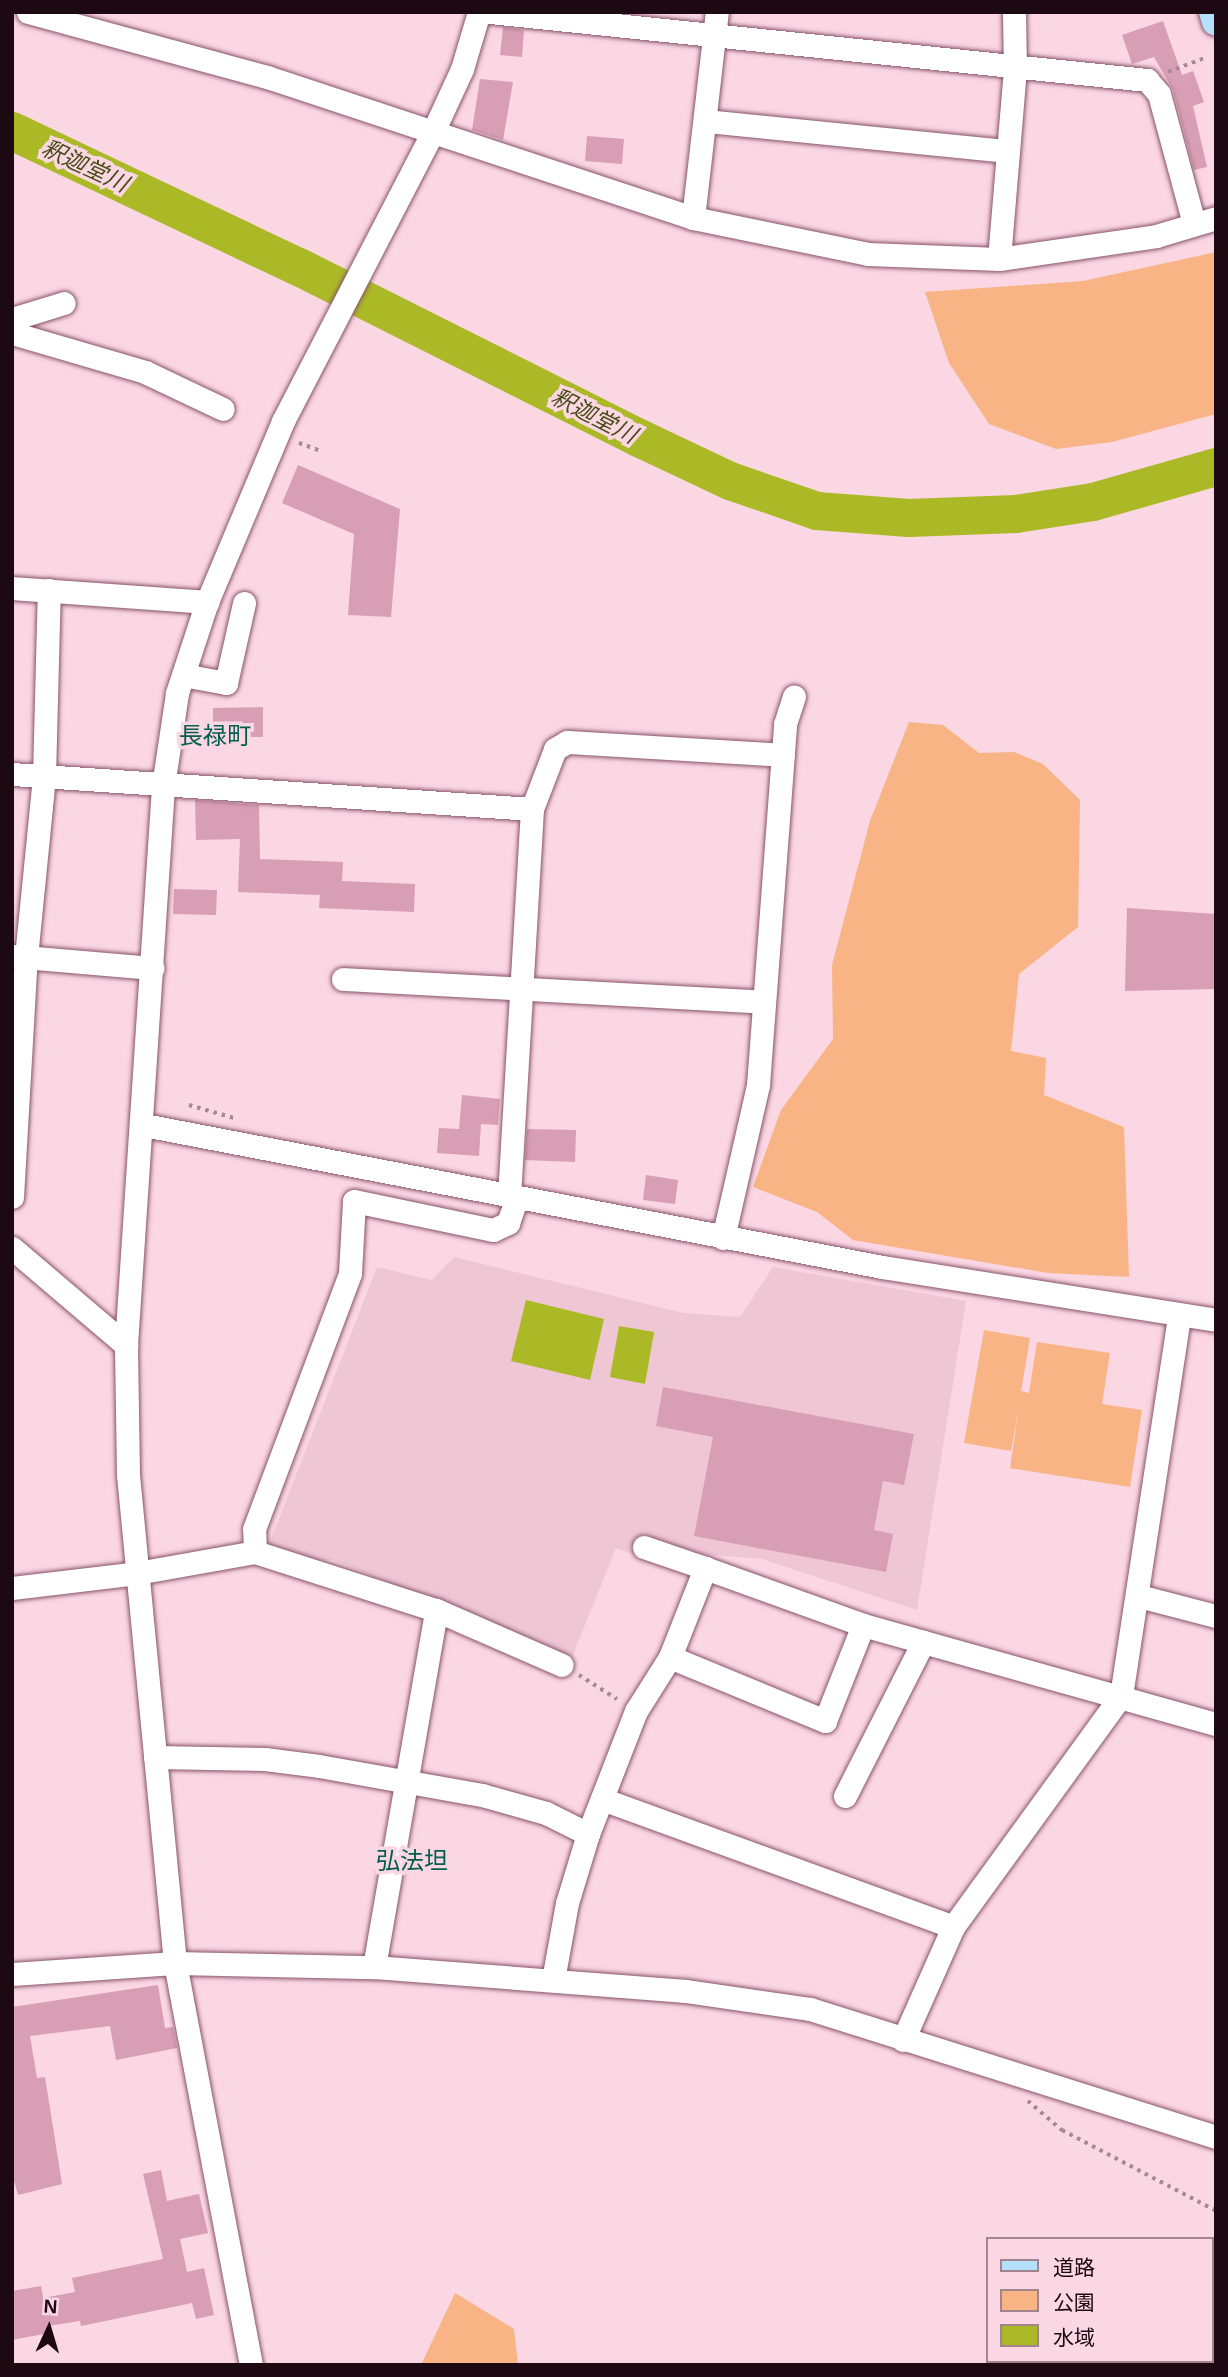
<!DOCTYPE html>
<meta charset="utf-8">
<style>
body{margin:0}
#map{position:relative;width:1228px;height:2377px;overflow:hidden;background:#fbd6e3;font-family:Arial,"Noto Sans JP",sans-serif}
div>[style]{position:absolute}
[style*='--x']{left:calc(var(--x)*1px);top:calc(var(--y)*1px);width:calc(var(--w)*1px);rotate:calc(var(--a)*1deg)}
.built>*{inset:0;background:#eec6d4}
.green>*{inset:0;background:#f8b485}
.water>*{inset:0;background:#abb926}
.river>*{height:38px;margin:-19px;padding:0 19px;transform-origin:19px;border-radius:19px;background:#abb926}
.building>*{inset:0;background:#d89eb3}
.path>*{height:3.5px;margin-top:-1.75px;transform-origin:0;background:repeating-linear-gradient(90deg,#a78994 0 3.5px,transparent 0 8.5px)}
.roads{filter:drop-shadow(0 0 2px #885468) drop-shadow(0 0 2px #885468)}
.minor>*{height:23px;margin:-11.5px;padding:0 11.5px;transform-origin:11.5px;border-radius:11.5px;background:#fff}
.major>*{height:28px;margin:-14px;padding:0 14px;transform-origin:14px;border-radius:14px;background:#b3e1fb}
span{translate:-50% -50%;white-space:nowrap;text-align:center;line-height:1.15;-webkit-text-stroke:7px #fbd6e3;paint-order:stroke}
.water-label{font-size:23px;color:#464c15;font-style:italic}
.quarter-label{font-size:24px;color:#045e4e}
.frame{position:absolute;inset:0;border:14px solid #1d0911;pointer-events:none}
.legend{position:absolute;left:986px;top:2237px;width:228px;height:126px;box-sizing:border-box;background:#fbd6e3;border:2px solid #a2848f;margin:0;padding:9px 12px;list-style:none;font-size:21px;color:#1d0911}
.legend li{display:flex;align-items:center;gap:14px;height:35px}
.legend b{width:35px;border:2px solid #a2848f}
.north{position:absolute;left:14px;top:2293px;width:70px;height:70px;-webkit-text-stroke:5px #fbd6e3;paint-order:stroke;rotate:4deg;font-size:19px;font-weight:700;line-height:28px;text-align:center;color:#1d0911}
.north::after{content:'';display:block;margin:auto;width:24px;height:32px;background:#1d0911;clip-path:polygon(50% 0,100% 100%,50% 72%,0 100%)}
</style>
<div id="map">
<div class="built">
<i style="clip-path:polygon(454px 1257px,684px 1313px,740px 1317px,773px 1267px,966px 1301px,917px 1610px,762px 1559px,699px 1554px,644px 1535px,636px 1555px,616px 1548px,572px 1657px,333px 1560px,263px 1560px,377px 1267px,432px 1280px)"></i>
</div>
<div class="green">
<i style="clip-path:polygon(1216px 252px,1216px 414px,1112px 442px,1056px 449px,989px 424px,949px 363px,925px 292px,1083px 281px)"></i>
<i style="clip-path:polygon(909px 722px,943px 725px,979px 753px,1014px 752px,1043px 764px,1080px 800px,1078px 927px,1019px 974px,1011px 1051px,1046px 1058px,1044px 1095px,1124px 1127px,1129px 1277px,1048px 1273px,853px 1240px,817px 1212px,753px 1187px,781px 1110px,833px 1039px,832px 965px,870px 821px)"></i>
<i style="clip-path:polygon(984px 1330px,1030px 1338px,1021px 1391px,1029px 1393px,1037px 1342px,1110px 1353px,1102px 1404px,1142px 1410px,1130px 1487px,1010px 1468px,1019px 1407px,1011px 1451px,964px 1443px)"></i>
<i style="clip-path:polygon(455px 2293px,514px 2329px,518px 2365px,421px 2365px)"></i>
</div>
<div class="water">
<i style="clip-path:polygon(526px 1300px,604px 1319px,590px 1380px,511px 1361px)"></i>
<i style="clip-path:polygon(619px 1326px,654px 1332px,645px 1384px,610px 1377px)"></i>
</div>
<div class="river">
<i style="--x:12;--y:131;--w:318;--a:25.4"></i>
<i style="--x:299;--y:267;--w:381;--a:26.7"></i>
<i style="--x:639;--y:438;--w:101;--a:25.3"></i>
<i style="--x:730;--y:481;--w:92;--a:19"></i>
<i style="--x:817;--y:511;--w:92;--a:4.4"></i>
<i style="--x:909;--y:518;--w:107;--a:-2.1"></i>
<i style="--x:1016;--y:514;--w:78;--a:-8.9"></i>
<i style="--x:1093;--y:502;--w:128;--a:-15.9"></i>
</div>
<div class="building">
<i style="clip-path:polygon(1163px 21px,1182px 75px,1193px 71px,1204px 102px,1193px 106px,1207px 167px,1194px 170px,1173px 90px,1154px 57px,1132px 64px,1122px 35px)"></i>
<i style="clip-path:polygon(503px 27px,524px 30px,522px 57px,500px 55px)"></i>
<i style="clip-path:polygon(480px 79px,513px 82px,503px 140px,472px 130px)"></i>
<i style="clip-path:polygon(587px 136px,624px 139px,622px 164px,585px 161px)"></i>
<i style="clip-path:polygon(298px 465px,400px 509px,391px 617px,348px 615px,354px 534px,282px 503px)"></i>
<i style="clip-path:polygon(263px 707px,263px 737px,213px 737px,213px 708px)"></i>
<i style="clip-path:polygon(195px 800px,259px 805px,260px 859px,343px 862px,342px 881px,415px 884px,414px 912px,319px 908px,320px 895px,238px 892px,240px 839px,196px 840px)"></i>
<i style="clip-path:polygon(174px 889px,217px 890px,216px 915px,173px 914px)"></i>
<i style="clip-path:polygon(1127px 908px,1216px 914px,1216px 989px,1125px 991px)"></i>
<i style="clip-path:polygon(462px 1095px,500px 1099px,498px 1125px,481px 1124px,479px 1156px,437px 1153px,439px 1128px,459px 1129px)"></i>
<i style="clip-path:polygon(527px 1129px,576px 1130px,575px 1162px,525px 1160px)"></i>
<i style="clip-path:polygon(646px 1175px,678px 1180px,675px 1204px,643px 1200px)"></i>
<i style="clip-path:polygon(663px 1387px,914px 1434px,904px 1485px,883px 1481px,874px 1530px,893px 1534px,886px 1572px,694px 1536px,713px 1437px,656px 1426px)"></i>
<i style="clip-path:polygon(158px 1985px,165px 2028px,173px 2027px,177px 2048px,116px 2060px,110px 2026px,30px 2036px,37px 2078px,45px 2077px,62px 2184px,18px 2195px,12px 2173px,12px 2007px)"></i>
<i style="clip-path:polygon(161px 2170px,167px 2201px,199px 2194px,208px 2233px,180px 2239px,187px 2272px,204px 2268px,214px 2315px,196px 2319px,192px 2303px,81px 2326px,80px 2321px,48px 2326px,49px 2333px,12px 2340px,12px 2291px,41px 2286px,43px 2298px,75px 2292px,72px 2278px,163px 2259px,143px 2174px)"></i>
</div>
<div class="path">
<i style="--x:1168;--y:72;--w:39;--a:-21"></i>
<i style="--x:299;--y:443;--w:23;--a:20"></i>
<i style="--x:189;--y:1105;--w:47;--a:16.1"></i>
<i style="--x:579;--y:1675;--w:45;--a:32.3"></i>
<i style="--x:1028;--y:2101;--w:45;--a:40.5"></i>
<i style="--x:1062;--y:2130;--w:174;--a:27.7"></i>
</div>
<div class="roads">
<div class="minor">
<i style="--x:28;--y:12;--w:248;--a:15.2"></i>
<i style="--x:267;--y:77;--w:449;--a:18.3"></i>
<i style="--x:693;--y:218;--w:179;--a:11.6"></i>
<i style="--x:868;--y:254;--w:131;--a:2.2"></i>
<i style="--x:999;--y:259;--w:159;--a:-8.3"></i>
<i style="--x:1156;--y:236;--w:63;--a:-16.7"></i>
<i style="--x:490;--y:12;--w:661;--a:5.91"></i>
<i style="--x:1147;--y:80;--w:18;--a:49"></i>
<i style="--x:1159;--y:94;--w:135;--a:74.9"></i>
<i style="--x:706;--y:121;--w:302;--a:5.7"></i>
<i style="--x:693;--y:218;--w:207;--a:-83.4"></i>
<i style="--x:999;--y:259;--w:190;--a:-85.2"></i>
<i style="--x:1015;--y:70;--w:58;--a:-91"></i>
<i style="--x:12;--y:319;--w:54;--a:-17.1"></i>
<i style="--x:12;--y:333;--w:139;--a:16.3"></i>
<i style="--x:145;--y:372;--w:86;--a:25.4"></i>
<i style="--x:12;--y:588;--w:196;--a:4.1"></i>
<i style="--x:183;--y:675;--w:44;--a:10.5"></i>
<i style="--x:226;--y:683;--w:82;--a:-77.3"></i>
<i style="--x:12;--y:774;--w:521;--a:3.85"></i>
<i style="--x:12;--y:956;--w:141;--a:4.9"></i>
<i style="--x:343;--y:979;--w:420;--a:3.1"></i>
<i style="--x:144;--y:1125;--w:752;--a:10.89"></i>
<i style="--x:882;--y:1267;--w:338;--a:9"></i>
<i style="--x:509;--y:1196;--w:388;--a:-86.6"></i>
<i style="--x:532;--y:809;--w:64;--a:-69"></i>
<i style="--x:555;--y:749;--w:14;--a:-30"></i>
<i style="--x:567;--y:742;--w:216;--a:3.4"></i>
<i style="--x:12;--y:1197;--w:240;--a:-86.7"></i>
<i style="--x:26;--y:957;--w:182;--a:-84.3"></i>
<i style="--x:44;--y:776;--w:186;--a:-88.5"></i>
<i style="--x:723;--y:1238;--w:157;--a:-77.1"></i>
<i style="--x:758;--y:1085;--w:362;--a:-85.7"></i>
<i style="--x:785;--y:724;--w:29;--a:-72"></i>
<i style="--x:12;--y:1248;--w:150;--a:40.4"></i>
<i style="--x:644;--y:1547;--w:65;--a:19"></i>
<i style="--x:255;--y:1552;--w:23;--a:-92"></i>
<i style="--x:254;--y:1529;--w:273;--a:-69.4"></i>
<i style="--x:350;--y:1273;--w:72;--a:-86.8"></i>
<i style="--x:354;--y:1201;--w:142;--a:11.8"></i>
<i style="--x:493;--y:1230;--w:17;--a:-25"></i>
<i style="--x:508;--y:1223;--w:28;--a:-71"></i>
<i style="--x:12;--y:1588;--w:126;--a:-6.8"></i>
<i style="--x:137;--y:1573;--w:120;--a:-10.1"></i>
<i style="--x:255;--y:1552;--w:190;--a:17.8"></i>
<i style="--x:436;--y:1610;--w:137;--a:23.6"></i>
<i style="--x:1139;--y:1596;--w:80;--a:14.6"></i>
<i style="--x:670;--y:1657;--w:168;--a:22.4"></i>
<i style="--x:825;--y:1721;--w:103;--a:-68.4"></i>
<i style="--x:155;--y:1757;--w:110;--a:1"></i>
<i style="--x:265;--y:1759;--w:54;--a:7.4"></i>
<i style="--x:319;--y:1766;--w:166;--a:10.1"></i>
<i style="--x:482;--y:1795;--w:66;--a:15.7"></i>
<i style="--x:546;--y:1813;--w:47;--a:26.6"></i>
<i style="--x:845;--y:1796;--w:173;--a:-63.1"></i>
<i style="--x:602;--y:1799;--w:374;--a:20"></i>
<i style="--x:374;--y:1967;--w:362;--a:-80.1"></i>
<i style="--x:12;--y:1974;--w:163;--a:-3.9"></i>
<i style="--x:175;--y:1963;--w:199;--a:1.2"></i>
<i style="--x:374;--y:1967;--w:313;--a:4.4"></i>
<i style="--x:686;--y:1991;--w:125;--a:8.3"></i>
<i style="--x:810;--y:2009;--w:426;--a:17.5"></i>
<i style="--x:553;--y:1980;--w:78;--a:-79.7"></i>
<i style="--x:567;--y:1903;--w:72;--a:-73.1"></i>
<i style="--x:588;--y:1834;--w:132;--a:-68.7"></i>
<i style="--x:636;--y:1711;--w:64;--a:-57.8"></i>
<i style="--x:670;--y:1657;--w:96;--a:-68.5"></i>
<i style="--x:705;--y:1568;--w:168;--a:19.8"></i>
<i style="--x:863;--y:1625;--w:367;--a:15.7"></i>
<i style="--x:903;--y:2040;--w:124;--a:-66.1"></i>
<i style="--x:953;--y:1927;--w:286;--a:-54"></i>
<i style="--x:1121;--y:1696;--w:384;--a:-81.3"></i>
<i style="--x:251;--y:2365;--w:409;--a:-100.7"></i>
<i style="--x:175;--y:1963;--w:491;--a:-95.5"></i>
<i style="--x:128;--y:1474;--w:129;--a:-90.9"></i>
<i style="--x:126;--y:1345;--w:560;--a:-86.21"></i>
<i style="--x:163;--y:786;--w:94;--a:-81.4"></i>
<i style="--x:177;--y:693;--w:96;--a:-71.8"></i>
<i style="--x:207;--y:602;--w:196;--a:-67.2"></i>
<i style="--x:283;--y:421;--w:323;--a:-62.6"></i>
<i style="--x:432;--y:134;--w:72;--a:-65.2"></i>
<i style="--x:462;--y:69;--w:59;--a:-73.4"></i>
</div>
<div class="major">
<i style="--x:1213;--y:12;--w:10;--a:73"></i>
</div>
</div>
<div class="water-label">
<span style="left:85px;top:166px;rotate:25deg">釈迦堂川</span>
<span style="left:594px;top:416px;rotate:27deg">釈迦堂川</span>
</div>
<div class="quarter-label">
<span style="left:215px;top:736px">長禄町</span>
<span style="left:412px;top:1861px">弘法坦</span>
</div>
<div class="frame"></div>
<ul class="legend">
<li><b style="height:9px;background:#b3e1fb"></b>道路</li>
<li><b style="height:19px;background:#f8b485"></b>公園</li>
<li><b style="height:19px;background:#abb926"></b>水域</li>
</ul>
<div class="north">N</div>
</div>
